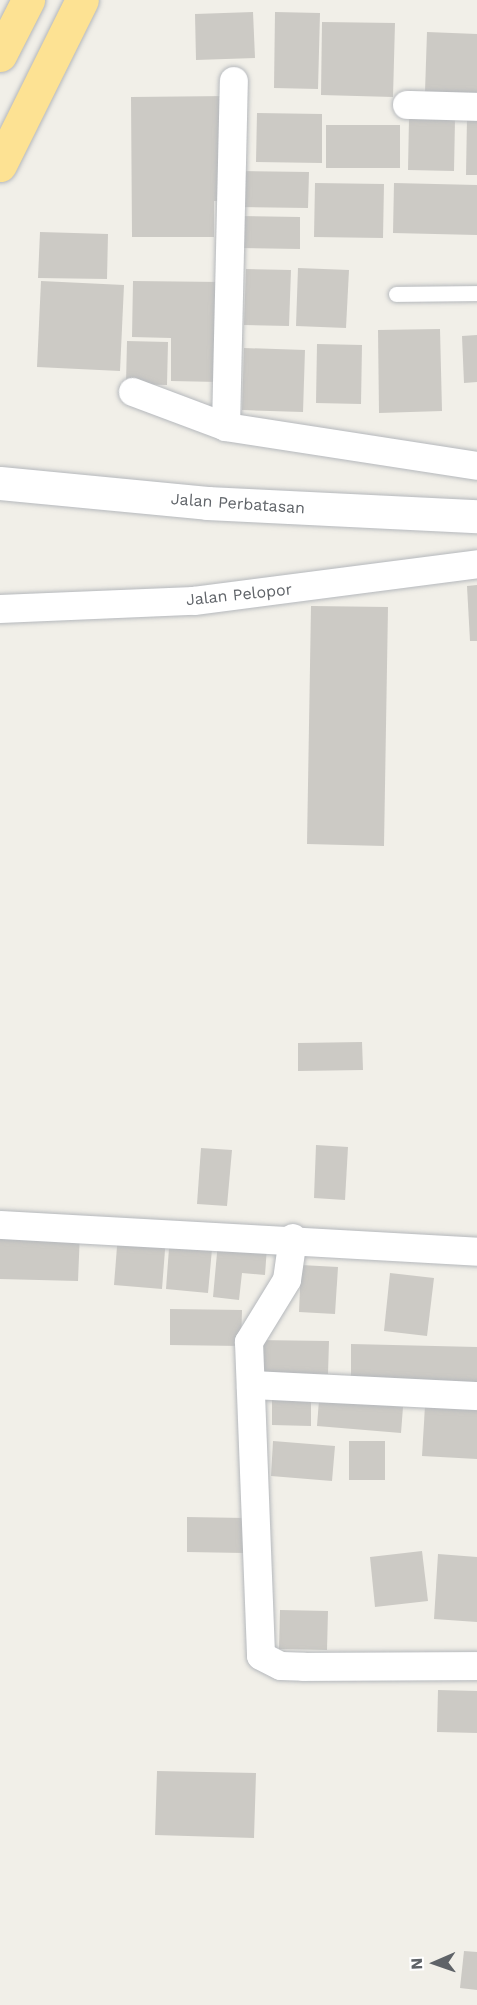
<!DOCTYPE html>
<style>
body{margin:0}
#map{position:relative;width:477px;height:2005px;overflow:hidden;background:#f1efe8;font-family:"Work Sans",sans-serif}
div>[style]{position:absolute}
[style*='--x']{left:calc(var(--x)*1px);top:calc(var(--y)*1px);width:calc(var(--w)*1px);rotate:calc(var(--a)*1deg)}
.building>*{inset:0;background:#cccac5}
.roads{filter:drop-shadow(0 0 2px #b5b8bc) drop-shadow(0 0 2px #b5b8bc)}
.lane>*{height:15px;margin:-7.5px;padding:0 7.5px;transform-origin:7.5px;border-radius:7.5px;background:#fff}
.street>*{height:28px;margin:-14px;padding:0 14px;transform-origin:14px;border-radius:14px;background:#fff}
.secondary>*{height:33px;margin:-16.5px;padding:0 16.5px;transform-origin:16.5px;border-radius:16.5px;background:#fff}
.highway>*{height:33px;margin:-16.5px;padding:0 16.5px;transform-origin:16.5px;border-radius:16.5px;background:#fde293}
span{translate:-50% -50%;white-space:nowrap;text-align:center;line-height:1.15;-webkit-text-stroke:6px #fff;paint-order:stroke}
.street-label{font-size:16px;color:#5f6368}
.north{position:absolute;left:405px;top:1933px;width:60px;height:60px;-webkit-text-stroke:4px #fff;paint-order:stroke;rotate:268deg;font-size:16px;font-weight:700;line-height:24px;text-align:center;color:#5f6368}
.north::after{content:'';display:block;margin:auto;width:21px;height:27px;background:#5f6368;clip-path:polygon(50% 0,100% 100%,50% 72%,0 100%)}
</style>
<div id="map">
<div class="building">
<i style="clip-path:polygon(253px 12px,255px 58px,196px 60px,195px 14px)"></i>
<i style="clip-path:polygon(275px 12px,320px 13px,318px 89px,274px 88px)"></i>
<i style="clip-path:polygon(322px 22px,395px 23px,393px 97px,321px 95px)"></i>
<i style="clip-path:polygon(427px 32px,477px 34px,477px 94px,425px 92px)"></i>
<i style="clip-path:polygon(228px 96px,228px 201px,214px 201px,214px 237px,132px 237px,131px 97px)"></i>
<i style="clip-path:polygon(257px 113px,322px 114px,322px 163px,256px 162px)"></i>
<i style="clip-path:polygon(477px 116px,477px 175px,466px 175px,467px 117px)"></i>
<i style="clip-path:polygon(409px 118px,455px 119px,454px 171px,408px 170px)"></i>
<i style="clip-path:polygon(326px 125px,400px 125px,400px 168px,326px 168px)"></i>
<i style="clip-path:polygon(241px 171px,309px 172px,308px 208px,240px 207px)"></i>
<i style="clip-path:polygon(315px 183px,384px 184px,383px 238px,314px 237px)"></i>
<i style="clip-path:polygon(394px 183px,477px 185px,477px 235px,393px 233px)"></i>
<i style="clip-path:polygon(239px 216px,300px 217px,300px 249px,239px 248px)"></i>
<i style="clip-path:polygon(40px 232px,108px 234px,107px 279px,38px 278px)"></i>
<i style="clip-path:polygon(298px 268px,349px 270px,346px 328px,296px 326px)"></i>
<i style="clip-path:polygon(246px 269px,291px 270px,289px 326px,244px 325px)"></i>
<i style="clip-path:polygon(41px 281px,124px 285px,120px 371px,37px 367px)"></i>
<i style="clip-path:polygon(133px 281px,221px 282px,219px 382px,171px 381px,171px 338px,132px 337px)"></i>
<i style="clip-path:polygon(440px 329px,442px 411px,379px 413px,378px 330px)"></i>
<i style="clip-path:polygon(477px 335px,477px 382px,464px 383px,462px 336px)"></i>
<i style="clip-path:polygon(127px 341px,168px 342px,167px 385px,126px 384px)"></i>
<i style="clip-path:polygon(317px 344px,362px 345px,361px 404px,316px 403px)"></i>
<i style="clip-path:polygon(244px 348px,305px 350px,303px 412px,242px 410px)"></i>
<i style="clip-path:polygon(477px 585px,477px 641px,470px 641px,467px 586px)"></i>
<i style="clip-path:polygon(311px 606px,388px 607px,384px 846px,307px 844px)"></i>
<i style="clip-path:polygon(362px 1042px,363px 1070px,298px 1071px,298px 1043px)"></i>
<i style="clip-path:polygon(316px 1145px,348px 1147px,345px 1200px,314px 1198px)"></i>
<i style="clip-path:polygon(201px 1148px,232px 1150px,227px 1206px,197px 1204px)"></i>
<i style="clip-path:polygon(0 1230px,80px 1232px,78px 1281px,0 1279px)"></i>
<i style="clip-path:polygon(118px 1234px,166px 1237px,162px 1289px,114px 1285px)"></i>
<i style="clip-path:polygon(170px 1235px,213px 1238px,208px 1293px,166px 1289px)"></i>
<i style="clip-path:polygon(218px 1242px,267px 1247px,265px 1275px,242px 1273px,239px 1300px,213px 1297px)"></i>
<i style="clip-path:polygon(301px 1265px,338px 1267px,335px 1314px,299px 1312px)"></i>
<i style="clip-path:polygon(390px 1273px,434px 1278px,427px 1336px,384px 1331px)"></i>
<i style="clip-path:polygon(170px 1309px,242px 1310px,241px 1346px,170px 1345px)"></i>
<i style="clip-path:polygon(256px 1340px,329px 1341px,328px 1374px,256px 1373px)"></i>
<i style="clip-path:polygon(351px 1344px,477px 1347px,477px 1385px,351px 1382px)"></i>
<i style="clip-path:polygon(272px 1398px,311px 1399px,311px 1426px,272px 1425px)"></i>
<i style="clip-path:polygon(319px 1400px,403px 1407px,401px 1433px,317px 1426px)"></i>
<i style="clip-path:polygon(425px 1406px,477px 1410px,477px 1459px,422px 1456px)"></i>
<i style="clip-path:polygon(273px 1441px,335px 1446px,332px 1481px,271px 1476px)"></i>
<i style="clip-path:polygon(349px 1441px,385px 1441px,385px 1480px,349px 1480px)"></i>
<i style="clip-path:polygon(187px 1517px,245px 1518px,244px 1553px,187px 1552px)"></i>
<i style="clip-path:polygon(422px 1551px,428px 1601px,375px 1607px,370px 1557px)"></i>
<i style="clip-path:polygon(438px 1554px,477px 1557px,477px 1622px,434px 1619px)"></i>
<i style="clip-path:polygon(280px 1610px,328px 1611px,327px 1650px,279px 1649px)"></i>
<i style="clip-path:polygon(438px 1690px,477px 1691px,477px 1733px,437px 1732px)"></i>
<i style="clip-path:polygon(157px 1771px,256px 1773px,254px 1838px,155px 1835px)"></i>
<i style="clip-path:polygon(464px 1951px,477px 1952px,477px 1990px,460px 1988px)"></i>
</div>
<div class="roads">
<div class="lane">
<i style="--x:396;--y:294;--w:81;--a:-0.7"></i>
</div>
<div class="street">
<i style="--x:407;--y:105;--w:70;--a:1.6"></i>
<i style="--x:133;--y:392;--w:99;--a:20.6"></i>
<i style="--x:226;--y:427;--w:254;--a:8.8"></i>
<i style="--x:226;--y:427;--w:346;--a:-88.7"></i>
<i style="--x:0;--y:609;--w:194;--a:-2.4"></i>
<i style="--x:194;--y:601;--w:285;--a:-7.4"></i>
<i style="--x:0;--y:1225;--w:478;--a:3.2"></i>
<i style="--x:293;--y:1238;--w:42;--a:98.1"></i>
<i style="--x:287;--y:1280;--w:73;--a:121.5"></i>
<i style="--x:249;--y:1342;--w:314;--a:87.8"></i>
<i style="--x:261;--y:1656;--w:22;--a:27"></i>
<i style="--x:281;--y:1666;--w:23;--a:2"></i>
<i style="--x:304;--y:1667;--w:173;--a:-0.3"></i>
<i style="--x:251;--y:1385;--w:226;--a:2.8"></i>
</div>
<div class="secondary">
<i style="--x:0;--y:483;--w:208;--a:5.5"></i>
<i style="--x:207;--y:503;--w:270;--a:2.8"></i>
</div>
<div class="highway">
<i style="--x:0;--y:55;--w:62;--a:-63"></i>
<i style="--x:0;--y:165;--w:184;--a:-63.6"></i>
</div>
</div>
<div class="street-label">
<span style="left:238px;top:504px;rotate:4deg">Jalan Perbatasan</span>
<span style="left:239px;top:595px;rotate:-6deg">Jalan Pelopor</span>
</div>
<div class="north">N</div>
</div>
